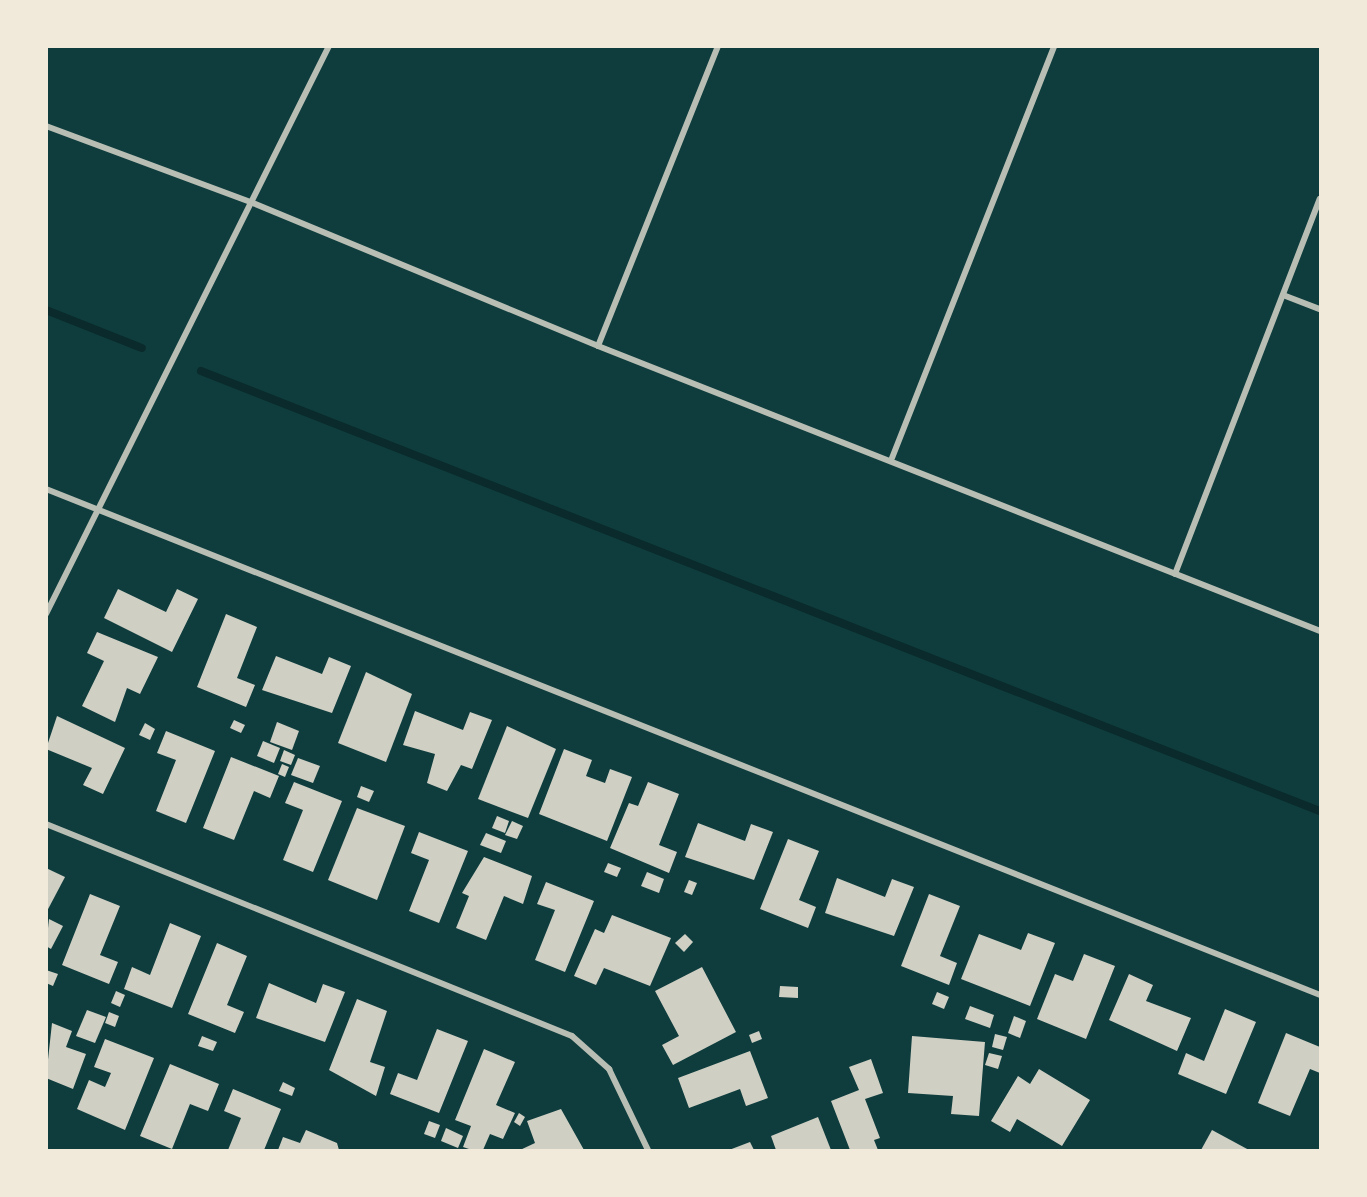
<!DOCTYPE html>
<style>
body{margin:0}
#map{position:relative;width:1367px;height:1197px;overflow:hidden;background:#0f3d3e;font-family:"Roboto Serif",serif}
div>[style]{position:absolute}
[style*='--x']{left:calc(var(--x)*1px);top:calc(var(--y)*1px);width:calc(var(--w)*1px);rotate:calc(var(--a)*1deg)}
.stream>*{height:8px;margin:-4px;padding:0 4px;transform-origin:4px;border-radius:4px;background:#0a2a2b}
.building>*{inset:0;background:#cfcfc3}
.minor>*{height:6px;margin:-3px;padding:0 3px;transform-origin:3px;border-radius:3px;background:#b8beb3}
span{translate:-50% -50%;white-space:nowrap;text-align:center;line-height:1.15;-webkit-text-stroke:4.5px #f1e9da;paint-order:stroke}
.frame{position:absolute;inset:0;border:48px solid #f1e9da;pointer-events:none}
</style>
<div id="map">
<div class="stream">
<i style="--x:46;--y:310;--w:103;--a:21.6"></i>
<i style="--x:201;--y:371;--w:1202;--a:21.47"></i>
</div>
<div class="building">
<i style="clip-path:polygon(118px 589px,166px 612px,177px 589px,198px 599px,172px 652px,104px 618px)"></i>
<i style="clip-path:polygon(226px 614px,257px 627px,237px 678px,255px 685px,246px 707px,197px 687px)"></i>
<i style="clip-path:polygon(97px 632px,158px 657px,140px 694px,127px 688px,115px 722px,82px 706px,104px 661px,87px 653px)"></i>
<i style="clip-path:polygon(276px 656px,322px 674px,329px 657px,351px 666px,332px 713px,262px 690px)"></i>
<i style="clip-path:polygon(366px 672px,412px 694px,386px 762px,338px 743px)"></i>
<i style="clip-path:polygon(415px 711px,463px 730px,470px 712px,492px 720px,472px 769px,461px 765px,447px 791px,427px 783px,435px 754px,403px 745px)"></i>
<i style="clip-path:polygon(57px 716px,125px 748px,103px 794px,83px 785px,92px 768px,46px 749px)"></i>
<i style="clip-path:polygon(234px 720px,245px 725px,241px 733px,230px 728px)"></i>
<i style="clip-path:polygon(277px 722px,299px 731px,292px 750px,270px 742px)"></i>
<i style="clip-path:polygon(145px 723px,155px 729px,150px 740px,139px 735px)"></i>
<i style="clip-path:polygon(507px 726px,556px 749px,528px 818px,478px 799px)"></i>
<i style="clip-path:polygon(166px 731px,215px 751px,186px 823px,156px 811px,176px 760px,157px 753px)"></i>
<i style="clip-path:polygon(263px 741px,280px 748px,274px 763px,257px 756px)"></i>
<i style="clip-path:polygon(564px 749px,592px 760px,586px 776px,605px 783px,610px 769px,632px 777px,607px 841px,539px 814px)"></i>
<i style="clip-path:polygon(284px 750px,295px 755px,291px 765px,280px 761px)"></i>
<i style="clip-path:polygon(231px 757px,279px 776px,270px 798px,254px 791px,234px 840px,203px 828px)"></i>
<i style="clip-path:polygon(298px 758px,320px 766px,313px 783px,291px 775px)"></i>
<i style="clip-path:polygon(282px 764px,289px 767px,285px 777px,278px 774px)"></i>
<i style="clip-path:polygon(294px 782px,342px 801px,313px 872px,283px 860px,303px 810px,285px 803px)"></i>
<i style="clip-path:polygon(648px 782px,679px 794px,659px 845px,677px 852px,669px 873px,610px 848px,629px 803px,638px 806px)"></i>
<i style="clip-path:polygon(361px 786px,374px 791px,369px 802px,357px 797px)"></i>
<i style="clip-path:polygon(357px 808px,405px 826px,377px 900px,328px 880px)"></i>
<i style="clip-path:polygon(497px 816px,509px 821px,505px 833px,492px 828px)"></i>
<i style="clip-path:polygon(512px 821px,523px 826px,517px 839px,505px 835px)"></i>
<i style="clip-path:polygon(698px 823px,745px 841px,751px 824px,773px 832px,754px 880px,685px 857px)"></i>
<i style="clip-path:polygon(419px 832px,468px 851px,439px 923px,409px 911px,429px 860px,411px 853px)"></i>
<i style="clip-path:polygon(486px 833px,506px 841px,501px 853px,480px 845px)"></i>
<i style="clip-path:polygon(788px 839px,819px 851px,799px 900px,816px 907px,808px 928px,760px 909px)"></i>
<i style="clip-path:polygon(484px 857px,532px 876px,523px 904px,504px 896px,486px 940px,456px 928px,469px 896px,462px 893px)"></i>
<i style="clip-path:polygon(608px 863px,621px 868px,617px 877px,604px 872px)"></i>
<i style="clip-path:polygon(46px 868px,65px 877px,46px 913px)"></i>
<i style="clip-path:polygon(647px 872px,664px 879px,659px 893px,641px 886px)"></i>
<i style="clip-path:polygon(837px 878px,885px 897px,892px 879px,914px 887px,894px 936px,825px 913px)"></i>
<i style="clip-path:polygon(689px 880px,697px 883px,692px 895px,684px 892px)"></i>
<i style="clip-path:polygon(546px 882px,594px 901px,565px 972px,535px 960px,555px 910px,537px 904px)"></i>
<i style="clip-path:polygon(90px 894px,120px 906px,100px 955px,118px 962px,109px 984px,62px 965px)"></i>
<i style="clip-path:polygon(929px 894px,960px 906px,940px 956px,957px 963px,949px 985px,901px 966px)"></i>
<i style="clip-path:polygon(612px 915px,671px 938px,650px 986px,604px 968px,596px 985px,574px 976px,595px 929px,604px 933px)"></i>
<i style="clip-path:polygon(49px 919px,63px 926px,51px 949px,46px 946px)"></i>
<i style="clip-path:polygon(170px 923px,201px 936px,172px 1008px,124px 989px,132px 967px,150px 975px)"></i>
<i style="clip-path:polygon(1028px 933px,1055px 943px,1030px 1006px,961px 979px,979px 934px,1021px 950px)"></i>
<i style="clip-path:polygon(685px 934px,693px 942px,684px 952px,675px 943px)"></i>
<i style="clip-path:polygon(217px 943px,247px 956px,227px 1005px,244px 1012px,235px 1033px,188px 1014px)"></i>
<i style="clip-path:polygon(1084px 954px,1115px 966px,1086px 1039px,1037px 1019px,1055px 974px,1073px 981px)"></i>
<i style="clip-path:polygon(702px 967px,736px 1032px,673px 1065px,662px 1045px,679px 1036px,655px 991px)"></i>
<i style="clip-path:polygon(46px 970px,58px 974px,53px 986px,46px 983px)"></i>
<i style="clip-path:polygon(1129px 974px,1153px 985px,1146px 1001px,1191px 1018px,1177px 1051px,1109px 1020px)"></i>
<i style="clip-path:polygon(269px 983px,316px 1003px,323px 984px,345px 992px,325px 1042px,256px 1018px)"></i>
<i style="clip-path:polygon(780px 986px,798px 987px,798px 998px,779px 997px)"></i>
<i style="clip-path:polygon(116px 991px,125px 995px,120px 1007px,111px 1003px)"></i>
<i style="clip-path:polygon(937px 992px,949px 997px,944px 1009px,932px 1004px)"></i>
<i style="clip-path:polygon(357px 999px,387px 1011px,370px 1062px,385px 1067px,376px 1096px,329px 1070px)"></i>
<i style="clip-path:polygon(970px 1006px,994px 1015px,990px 1028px,965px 1019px)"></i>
<i style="clip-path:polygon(1225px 1009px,1256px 1022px,1226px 1094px,1178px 1074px,1186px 1053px,1204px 1061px)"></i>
<i style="clip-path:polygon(87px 1010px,106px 1017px,95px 1043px,76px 1036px)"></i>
<i style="clip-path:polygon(109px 1012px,119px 1016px,115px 1027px,105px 1023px)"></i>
<i style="clip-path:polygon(1014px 1016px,1026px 1021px,1020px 1038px,1008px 1033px)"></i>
<i style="clip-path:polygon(52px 1023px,72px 1031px,66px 1047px,86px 1054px,73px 1089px,46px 1078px)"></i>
<i style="clip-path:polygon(437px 1029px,468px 1041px,439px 1113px,390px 1094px,398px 1073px,417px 1080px)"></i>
<i style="clip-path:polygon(759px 1031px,762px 1039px,752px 1043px,749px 1035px)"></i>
<i style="clip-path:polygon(1286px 1033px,1320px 1047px,1320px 1073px,1310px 1069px,1290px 1116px,1258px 1103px)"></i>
<i style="clip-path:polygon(995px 1034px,1007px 1037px,1003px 1050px,992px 1047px)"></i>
<i style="clip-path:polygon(202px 1036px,217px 1042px,213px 1051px,198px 1046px)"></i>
<i style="clip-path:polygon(912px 1036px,985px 1042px,979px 1116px,951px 1114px,953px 1096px,908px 1093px)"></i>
<i style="clip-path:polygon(105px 1039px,154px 1058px,125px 1130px,77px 1109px,89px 1080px,105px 1087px,111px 1073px,94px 1067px)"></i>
<i style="clip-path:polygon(484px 1049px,515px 1062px,496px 1105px,515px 1113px,503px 1139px,490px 1134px,483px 1150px,472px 1150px,463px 1147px,471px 1126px,455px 1120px)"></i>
<i style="clip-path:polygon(750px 1051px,768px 1098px,746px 1106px,740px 1089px,689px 1108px,678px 1078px)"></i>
<i style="clip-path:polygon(989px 1053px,1002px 1056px,998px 1069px,985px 1065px)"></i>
<i style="clip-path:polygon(871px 1059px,883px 1093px,865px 1099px,880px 1138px,874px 1140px,878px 1150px,850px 1150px,831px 1101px,859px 1090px,849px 1067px)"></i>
<i style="clip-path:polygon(170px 1064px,219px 1084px,208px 1111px,190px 1104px,172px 1149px,140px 1136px)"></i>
<i style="clip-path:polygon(1039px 1069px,1090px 1100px,1062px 1146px,1017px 1119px,1010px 1132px,991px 1121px,1018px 1076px,1030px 1084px)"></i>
<i style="clip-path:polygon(283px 1082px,295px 1088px,292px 1096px,279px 1091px)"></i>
<i style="clip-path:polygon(233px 1089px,281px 1109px,264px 1150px,228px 1150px,241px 1118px,224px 1111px)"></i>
<i style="clip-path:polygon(561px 1109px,584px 1150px,520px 1150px,535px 1143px,527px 1121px)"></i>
<i style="clip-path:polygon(519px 1113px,525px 1117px,520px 1126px,514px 1122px)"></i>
<i style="clip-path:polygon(818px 1117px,831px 1150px,776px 1150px,771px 1136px)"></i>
<i style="clip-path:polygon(429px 1121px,440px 1125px,435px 1138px,424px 1134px)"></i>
<i style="clip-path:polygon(446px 1128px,463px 1136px,458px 1148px,441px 1141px)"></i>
<i style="clip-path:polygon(306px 1130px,337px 1143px,339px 1150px,278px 1150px,283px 1137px,300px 1143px)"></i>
<i style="clip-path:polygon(1212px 1130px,1249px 1150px,1201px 1150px)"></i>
<i style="clip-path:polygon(750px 1142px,754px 1150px,729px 1150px)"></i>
</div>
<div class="minor">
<i style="--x:46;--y:126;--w:221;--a:20.4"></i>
<i style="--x:253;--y:203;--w:373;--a:22.5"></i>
<i style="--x:598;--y:346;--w:776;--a:21.54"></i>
<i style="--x:1283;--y:295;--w:40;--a:21"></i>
<i style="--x:598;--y:346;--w:323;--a:-68.2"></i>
<i style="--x:892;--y:458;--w:443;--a:-68.5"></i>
<i style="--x:46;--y:489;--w:1371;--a:21.66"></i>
<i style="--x:1175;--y:574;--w:402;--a:-68.9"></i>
<i style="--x:46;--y:614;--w:635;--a:-63.52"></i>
<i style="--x:46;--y:824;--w:567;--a:21.95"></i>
<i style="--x:572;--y:1036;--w:50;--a:41.7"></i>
<i style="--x:609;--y:1069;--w:90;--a:64.3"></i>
</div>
<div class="frame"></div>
</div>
